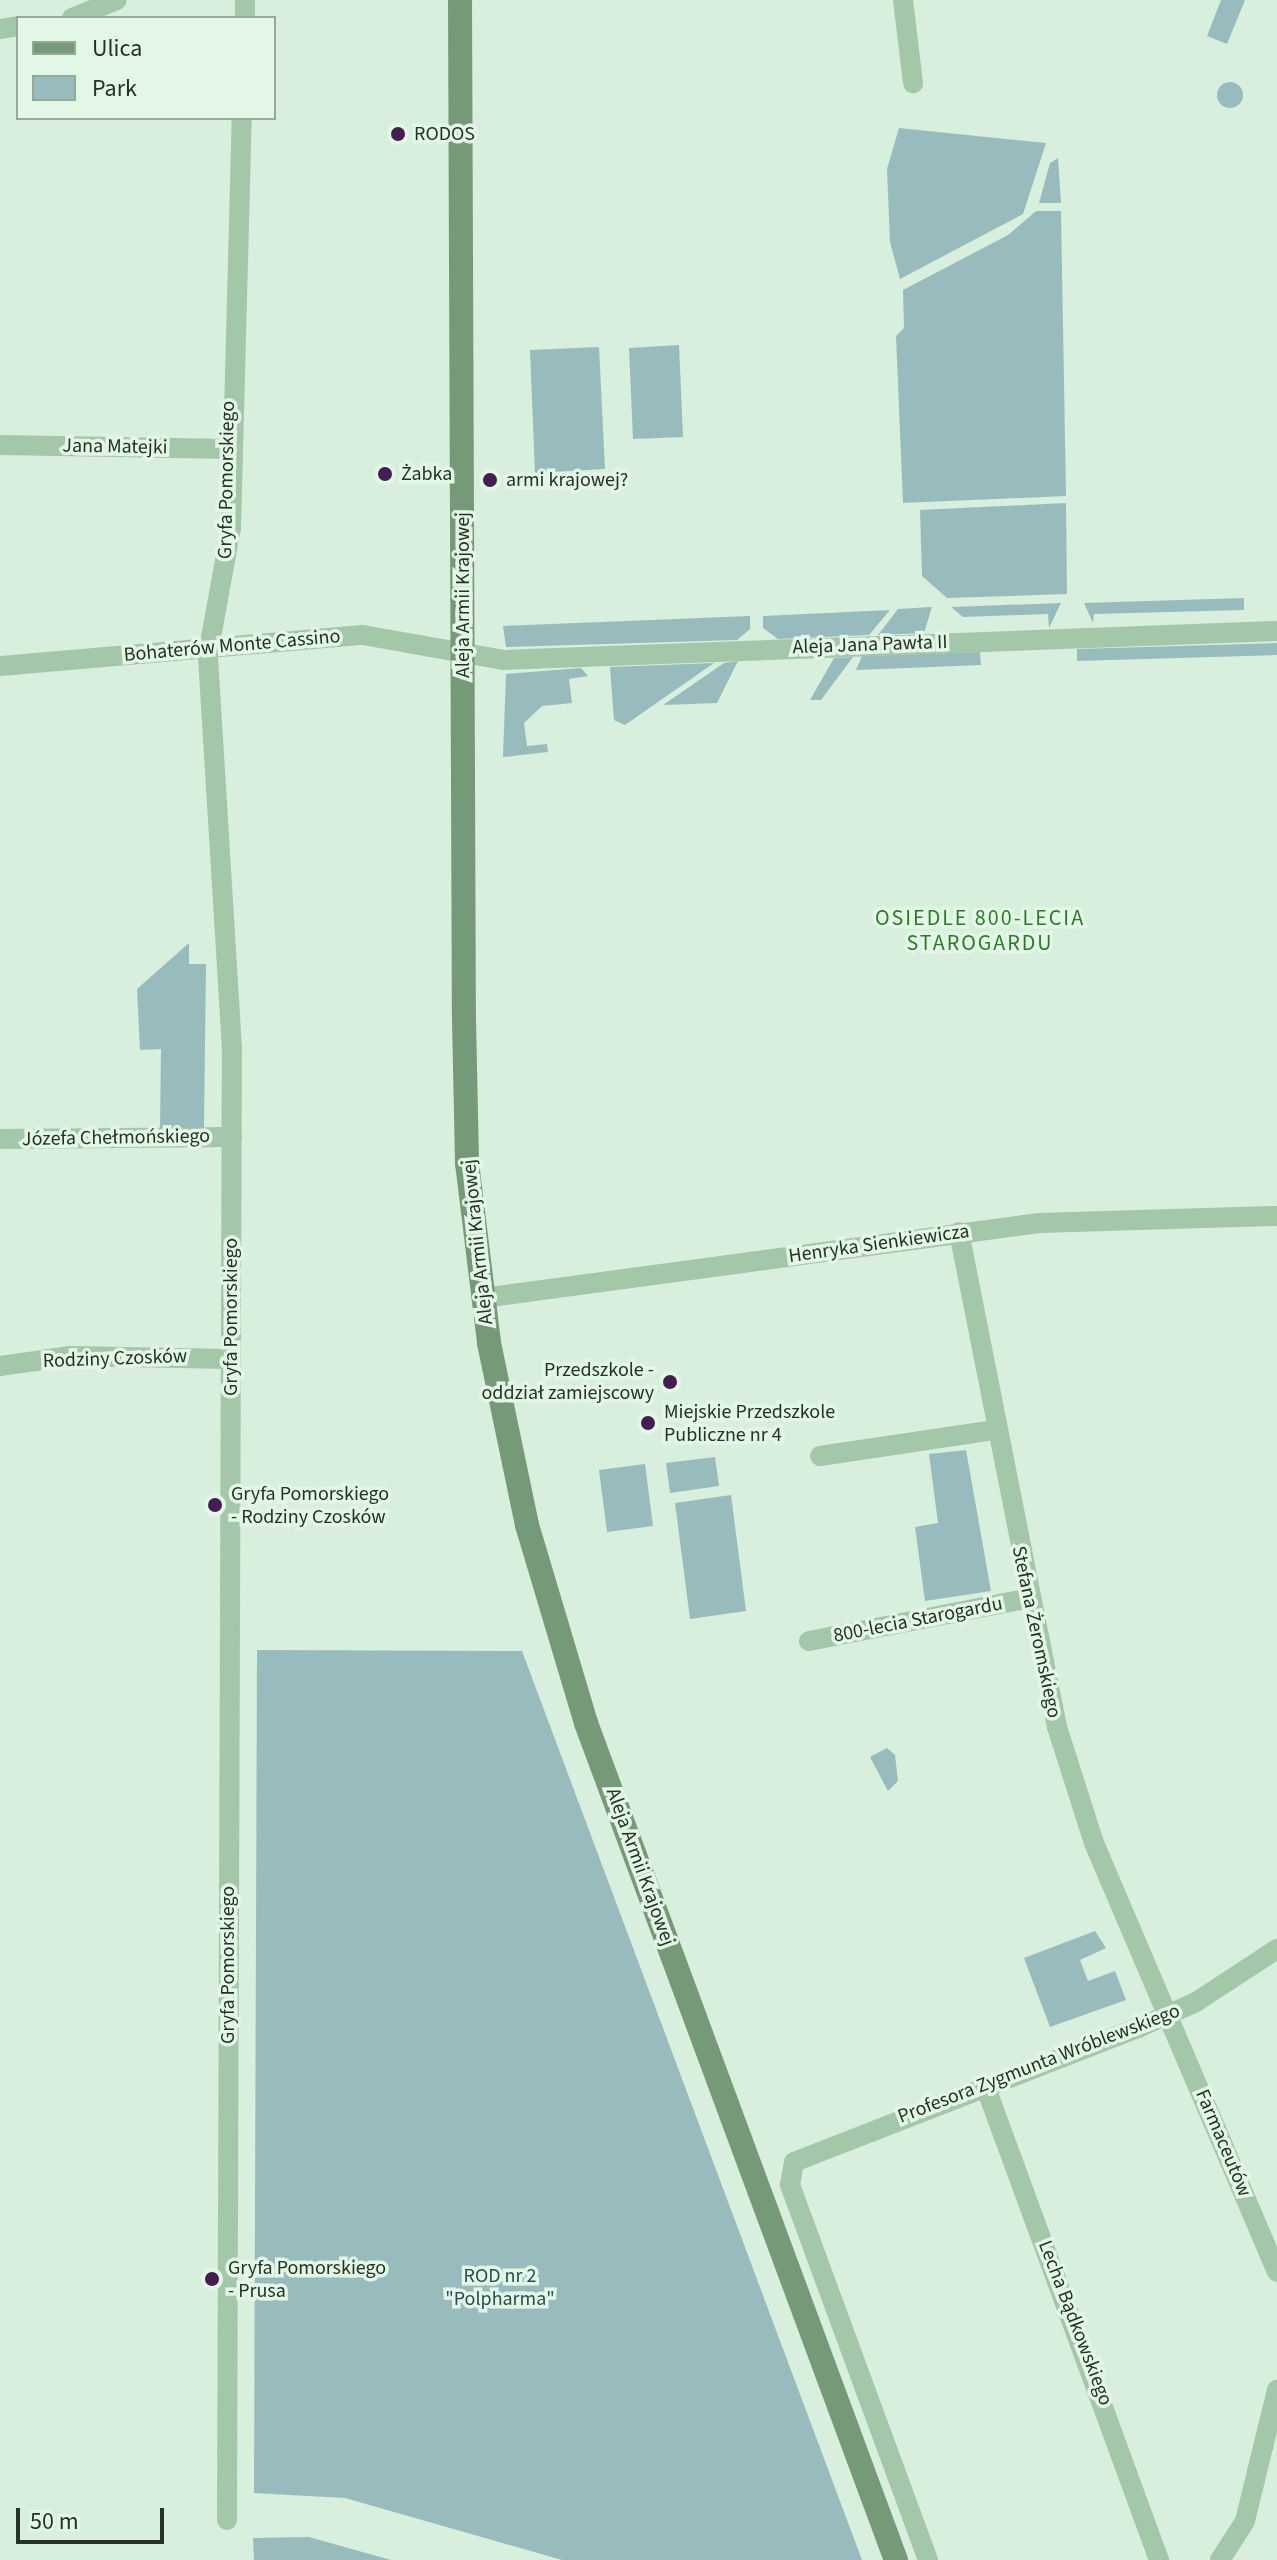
<!DOCTYPE html>
<meta charset="utf-8">
<style>
body{margin:0}
#map{position:relative;width:1277px;height:2560px;overflow:hidden;background:#d7efdc;font-family:"Source Sans 3",sans-serif}
div>[style]{position:absolute}
[style*='--x']{left:calc(var(--x)*1px);top:calc(var(--y)*1px);width:calc(var(--w)*1px);rotate:calc(var(--a)*1deg)}
.green>*{inset:0;background:#98bcbd}
.round{border-radius:50%}
.street>*{height:20px;margin:-10px;padding:0 10px;transform-origin:10px;border-radius:10px;background:#a4c6a9}
.secondary>*{height:24px;margin:-12px;padding:0 12px;transform-origin:12px;border-radius:12px;background:#769977}
.dots>*{width:22px;height:22px;translate:-50% -50%;box-sizing:border-box;border:4px solid #e3f7e7;border-radius:50%}
span{translate:-50% -50%;white-space:nowrap;text-align:center;line-height:1.15;-webkit-text-stroke:7px #e3f7e7;paint-order:stroke}
.poi-label{font-size:20px;color:#253225}
.left{translate:0 -50%;text-align:left}
.right{translate:-100% -50%;text-align:right}
.street-label{font-size:20px;color:#253225}
.park-label{font-size:20px;color:#2a4d4f}
.neighbourhood-label{font-size:22px;color:#2a7c23;letter-spacing:2px}
.legend{position:absolute;left:16px;top:16px;width:260px;height:104px;box-sizing:border-box;background:#e3f7e7;border:2px solid #97a899;margin:0;padding:10px 14px;list-style:none;font-size:24px;color:#253225}
.legend li{display:flex;align-items:center;gap:16px;height:40px}
.legend b{width:40px;border:2px solid #97a899}
.scale{position:absolute;left:16px;top:2508px;width:148px;height:36px;box-sizing:border-box;border:4px solid #253225;border-top:0;padding-left:10px;font-size:24px;line-height:28px;white-space:nowrap;color:#253225;-webkit-text-stroke:6px #e3f7e7;paint-order:stroke}
</style>
<div id="map">
<div class="green">
<i style="clip-path:polygon(1221px 0,1245px 0,1227px 44px,1207px 36px)"></i>
<i class="round" style="left:1217px;top:82px;width:26px;height:26px"></i>
<i style="clip-path:polygon(899px 128px,1046px 143px,1023px 214px,900px 279px,890px 242px,887px 169px)"></i>
<i style="clip-path:polygon(1058px 158px,1061px 203px,1039px 203px,1050px 163px)"></i>
<i style="clip-path:polygon(1036px 211px,1061px 211px,1066px 496px,903px 503px,896px 336px,904px 328px,903px 290px,1008px 235px)"></i>
<i style="clip-path:polygon(679px 345px,683px 437px,633px 439px,629px 348px)"></i>
<i style="clip-path:polygon(599px 347px,605px 469px,535px 473px,530px 350px)"></i>
<i style="clip-path:polygon(1066px 503px,1067px 594px,947px 598px,922px 576px,920px 510px)"></i>
<i style="clip-path:polygon(1244px 598px,1244px 610px,1094px 614px,1093px 623px,1084px 603px)"></i>
<i style="clip-path:polygon(1061px 603px,1049px 628px,1048px 614px,963px 617px,951px 607px)"></i>
<i style="clip-path:polygon(932px 607px,924px 633px,878px 635px,898px 609px)"></i>
<i style="clip-path:polygon(890px 610px,869px 635px,778px 639px,763px 628px,763px 616px)"></i>
<i style="clip-path:polygon(750px 616px,750px 629px,737px 640px,506px 647px,503px 626px)"></i>
<i style="clip-path:polygon(1277px 643px,1277px 655px,1077px 661px,1077px 649px)"></i>
<i style="clip-path:polygon(980px 652px,981px 665px,856px 670px,862px 656px)"></i>
<i style="clip-path:polygon(853px 657px,821px 700px,810px 700px,834px 658px)"></i>
<i style="clip-path:polygon(738px 661px,717px 703px,663px 705px,724px 663px)"></i>
<i style="clip-path:polygon(714px 663px,625px 725px,614px 720px,610px 667px)"></i>
<i style="clip-path:polygon(581px 668px,588px 676px,569px 679px,572px 703px,542px 706px,524px 723px,527px 746px,547px 744px,548px 752px,503px 757px,506px 674px)"></i>
<i style="clip-path:polygon(189px 943px,189px 964px,206px 964px,204px 1128px,160px 1128px,161px 1049px,140px 1050px,137px 989px)"></i>
<i style="clip-path:polygon(966px 1450px,991px 1591px,925px 1601px,915px 1527px,938px 1523px,929px 1454px)"></i>
<i style="clip-path:polygon(715px 1457px,719px 1486px,670px 1493px,666px 1463px)"></i>
<i style="clip-path:polygon(645px 1464px,653px 1526px,607px 1532px,599px 1470px)"></i>
<i style="clip-path:polygon(731px 1495px,746px 1611px,690px 1619px,675px 1503px)"></i>
<i style="clip-path:polygon(257px 1650px,522px 1651px,862px 2560px,562px 2560px,345px 2498px,254px 2493px)"></i>
<i style="clip-path:polygon(887px 1748px,895px 1755px,898px 1781px,888px 1791px,870px 1757px)"></i>
<i style="clip-path:polygon(1095px 1931px,1106px 1948px,1080px 1960px,1088px 1981px,1115px 1971px,1126px 2000px,1050px 2027px,1024px 1958px)"></i>
<i style="clip-path:polygon(309px 2537px,391px 2560px,254px 2560px,253px 2538px)"></i>
</div>
<div class="street">
<i style="--x:903;--y:0;--w:84;--a:83.1"></i>
<i style="--x:72;--y:18;--w:48;--a:-21.8"></i>
<i style="--x:245;--y:18;--w:18;--a:-90"></i>
<i style="--x:0;--y:29;--w:18;--a:-9"></i>
<i style="--x:0;--y:445;--w:230;--a:1"></i>
<i style="--x:0;--y:666;--w:364;--a:-4.9"></i>
<i style="--x:363;--y:635;--w:142;--a:10.1"></i>
<i style="--x:503;--y:660;--w:775;--a:-2.15"></i>
<i style="--x:0;--y:1139;--w:232;--a:-0.5"></i>
<i style="--x:959;--y:1232;--w:505;--a:78.8"></i>
<i style="--x:1057;--y:1727;--w:122;--a:72.3"></i>
<i style="--x:1094;--y:1843;--w:466;--a:66.9"></i>
<i style="--x:483;--y:1298;--w:561;--a:-7.68"></i>
<i style="--x:1039;--y:1223;--w:238;--a:-1.7"></i>
<i style="--x:0;--y:1366;--w:71;--a:-8.1"></i>
<i style="--x:70;--y:1356;--w:161;--a:1.1"></i>
<i style="--x:820;--y:1456;--w:177;--a:-8.5"></i>
<i style="--x:809;--y:1641;--w:221;--a:-11"></i>
<i style="--x:986;--y:2088;--w:503;--a:69.87"></i>
<i style="--x:227;--y:2520;--w:1471;--a:-89.81"></i>
<i style="--x:232;--y:1049;--w:396;--a:-93.5"></i>
<i style="--x:208;--y:654;--w:128;--a:-79.7"></i>
<i style="--x:231;--y:528;--w:410;--a:-88.5"></i>
<i style="--x:928;--y:2560;--w:400;--a:-110.2"></i>
<i style="--x:790;--y:2185;--w:23;--a:-80"></i>
<i style="--x:794;--y:2162;--w:369;--a:-21.3"></i>
<i style="--x:1138;--y:2028;--w:64;--a:-24.1"></i>
<i style="--x:1196;--y:2002;--w:97;--a:-33.2"></i>
<i style="--x:1220;--y:2560;--w:46;--a:-57.3"></i>
<i style="--x:1245;--y:2521;--w:135;--a:-76.3"></i>
</div>
<div class="secondary">
<i style="--x:460;--y:0;--w:1019;--a:89.78"></i>
<i style="--x:464;--y:1019;--w:144;--a:88.8"></i>
<i style="--x:467;--y:1163;--w:181;--a:83"></i>
<i style="--x:489;--y:1343;--w:186;--a:78.2"></i>
<i style="--x:527;--y:1525;--w:207;--a:73.4"></i>
<i style="--x:586;--y:1723;--w:893;--a:69.68"></i>
</div>
<div class="dots">
<i style="left:398px;top:134px;background:#441d51"></i>
<i style="left:385px;top:474px;background:#441d51"></i>
<i style="left:490px;top:480px;background:#441d51"></i>
<i style="left:670px;top:1382px;background:#441d51"></i>
<i style="left:648px;top:1423px;background:#441d51"></i>
<i style="left:215px;top:1505px;background:#441d51"></i>
<i style="left:212px;top:2279px;background:#441d51"></i>
</div>
<div class="poi-label">
<span class="left" style="left:414px;top:134px">RODOS</span>
<span class="left" style="left:401px;top:474px">Żabka</span>
<span class="left" style="left:506px;top:480px">armi krajowej?</span>
<span class="right" style="left:654px;top:1382px">Przedszkole -<br>oddział zamiejscowy</span>
<span class="left" style="left:664px;top:1424px">Miejskie Przedszkole<br>Publiczne nr 4</span>
<span class="left" style="left:231px;top:1506px">Gryfa Pomorskiego<br>- Rodziny Czosków</span>
<span class="left" style="left:228px;top:2280px">Gryfa Pomorskiego<br>- Prusa</span>
</div>
<div class="street-label">
<span style="left:115px;top:447px;rotate:1deg">Jana Matejki</span>
<span style="left:227px;top:480px;rotate:-89deg">Gryfa Pomorskiego</span>
<span style="left:463px;top:595px;rotate:-90deg">Aleja Armii Krajowej</span>
<span style="left:870px;top:645px;rotate:-2deg">Aleja Jana Pawła II</span>
<span style="left:232px;top:646px;rotate:-5deg">Bohaterów Monte Cassino</span>
<span style="left:116px;top:1138px;rotate:-1deg">Józefa Chełmońskiego</span>
<span style="left:478px;top:1242px;rotate:-96deg">Aleja Armii Krajowej</span>
<span style="left:879px;top:1244px;rotate:-8deg">Henryka Sienkiewicza</span>
<span style="left:231px;top:1317px;rotate:-90deg">Gryfa Pomorskiego</span>
<span style="left:115px;top:1359px;rotate:-2deg">Rodziny Czosków</span>
<span style="left:918px;top:1620px;rotate:-11deg">800-lecia Starogardu</span>
<span style="left:1036px;top:1632px;rotate:78deg">Stefana Żeromskiego</span>
<span style="left:640px;top:1867px;rotate:70deg">Aleja Armii Krajowej</span>
<span style="left:228px;top:1965px;rotate:-90deg">Gryfa Pomorskiego</span>
<span style="left:1039px;top:2064px;rotate:-21deg">Profesora Zygmunta Wróblewskiego</span>
<span style="left:1223px;top:2143px;rotate:67deg">Farmaceutów</span>
<span style="left:1075px;top:2323px;rotate:69deg">Lecha Bądkowskiego</span>
</div>
<div class="park-label">
<span style="left:500px;top:2288px">ROD nr 2<br>"Polpharma"</span>
</div>
<div class="neighbourhood-label">
<span style="left:980px;top:931px">OSIEDLE 800-LECIA<br>STAROGARDU</span>
</div>
<ul class="legend">
<li><b style="height:10px;background:#769977"></b>Ulica</li>
<li><b style="height:22px;background:#98bcbd"></b>Park</li>
</ul>
<div class="scale">50 m</div>
</div>
